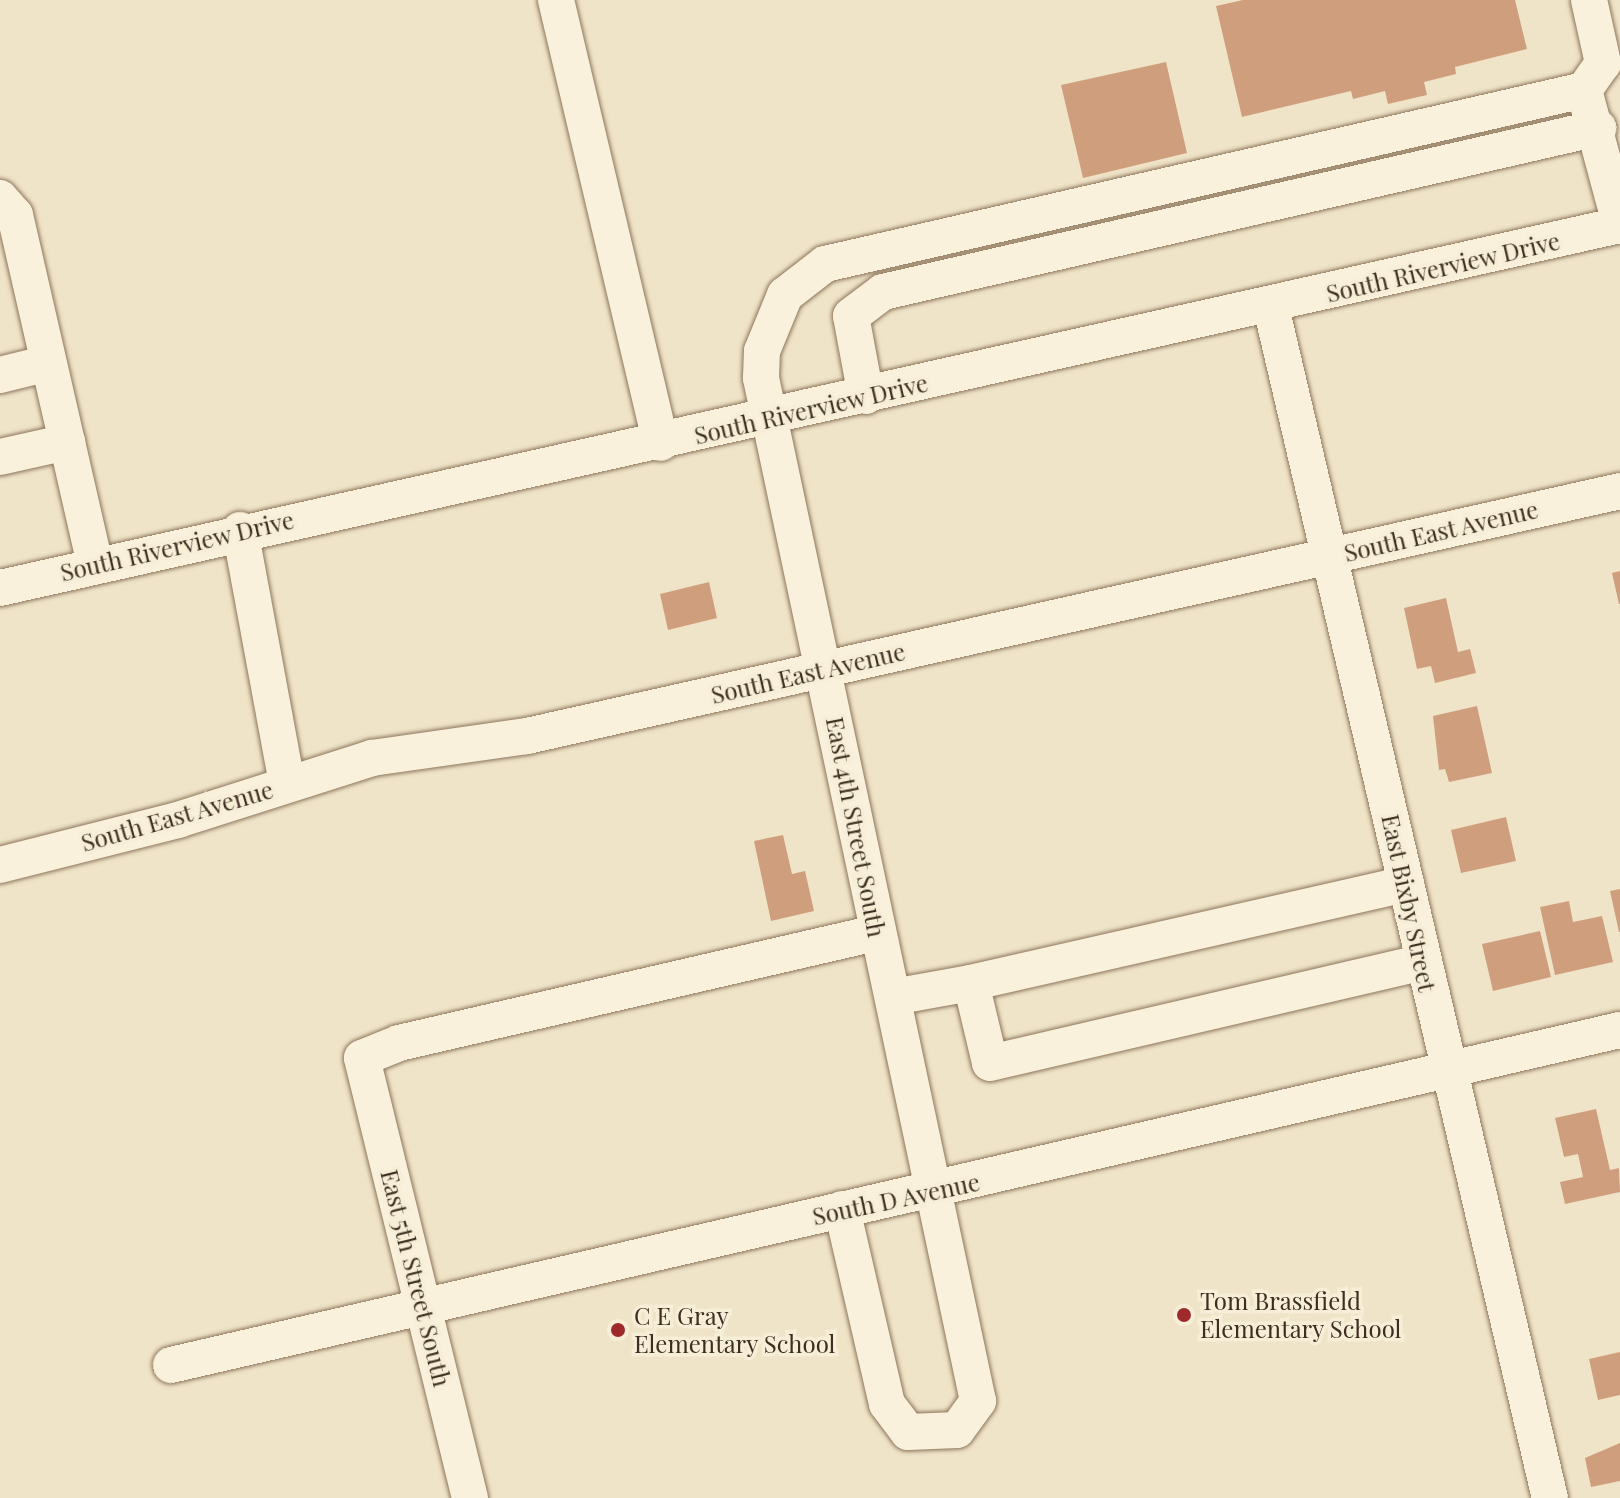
<!DOCTYPE html>
<style>
body{margin:0}
#map{position:relative;width:1620px;height:1498px;overflow:hidden;background:#f0e4c8;font-family:"Playfair Display",serif}
div>[style]{position:absolute}
[style*='--x']{left:calc(var(--x)*1px);top:calc(var(--y)*1px);width:calc(var(--w)*1px);rotate:calc(var(--a)*1deg)}
.building>*{inset:0;background:#cf9f7d}
.roads{filter:drop-shadow(0 0 2px #8d765c) drop-shadow(0 0 2px #8d765c)}
.minor>*{height:36px;margin:-18px;padding:0 18px;transform-origin:18px;border-radius:18px;background:#faf1dc}
.dots>*{width:22px;height:22px;translate:-50% -50%;box-sizing:border-box;border:4px solid #f7eed8;border-radius:50%}
span{translate:-50% -50%;white-space:nowrap;text-align:center;line-height:1.15;-webkit-text-stroke:7px #f7eed8;paint-order:stroke}
.street-label{font-size:24px;color:#3d2e20}
.poi-label{font-size:24px;color:#3d2e20}
.left{translate:0 -50%;text-align:left}
</style>
<div id="map">
<div class="building">
<i style="clip-path:polygon(1243px 0,1515px 0,1527px 49px,1455px 67px,1456px 74px,1424px 82px,1427px 95px,1388px 104px,1385px 91px,1353px 99px,1351px 91px,1242px 117px,1216px 6px)"></i>
<i style="clip-path:polygon(1166px 62px,1187px 153px,1083px 178px,1061px 85px)"></i>
<i style="clip-path:polygon(1620px 571px,1620px 604px,1619px 604px,1612px 573px)"></i>
<i style="clip-path:polygon(709px 582px,717px 618px,668px 630px,660px 594px)"></i>
<i style="clip-path:polygon(1446px 598px,1458px 652px,1470px 649px,1476px 673px,1435px 683px,1431px 666px,1417px 669px,1404px 608px)"></i>
<i style="clip-path:polygon(1477px 706px,1492px 773px,1449px 782px,1445px 769px,1439px 770px,1433px 716px)"></i>
<i style="clip-path:polygon(1506px 817px,1516px 861px,1461px 873px,1451px 830px)"></i>
<i style="clip-path:polygon(783px 835px,792px 874px,805px 871px,814px 911px,771px 921px,754px 841px)"></i>
<i style="clip-path:polygon(1620px 889px,1620px 932px,1619px 932px,1610px 891px)"></i>
<i style="clip-path:polygon(1569px 901px,1573px 922px,1602px 916px,1613px 962px,1555px 975px,1540px 907px)"></i>
<i style="clip-path:polygon(1540px 931px,1551px 977px,1493px 991px,1482px 944px)"></i>
<i style="clip-path:polygon(1596px 1109px,1610px 1170px,1619px 1168px,1620px 1192px,1565px 1204px,1560px 1182px,1583px 1177px,1578px 1154px,1564px 1157px,1555px 1118px)"></i>
<i style="clip-path:polygon(1620px 1352px,1620px 1395px,1598px 1400px,1589px 1359px)"></i>
<i style="clip-path:polygon(1620px 1443px,1620px 1481px,1591px 1487px,1585px 1458px)"></i>
</div>
<div class="roads">
<div class="minor">
<i style="--x:556;--y:0;--w:455;--a:76.7"></i>
<i style="--x:1589;--y:0;--w:65;--a:77.5"></i>
<i style="--x:1603;--y:63;--w:33;--a:125"></i>
<i style="--x:1584;--y:90;--w:138;--a:74.9"></i>
<i style="--x:0;--y:198;--w:23;--a:49"></i>
<i style="--x:15;--y:215;--w:359;--a:77.1"></i>
<i style="--x:1271;--y:307;--w:1223;--a:76.82"></i>
<i style="--x:0;--y:375;--w:50;--a:-13.8"></i>
<i style="--x:866;--y:396;--w:81;--a:-100.6"></i>
<i style="--x:851;--y:316;--w:40;--a:-37"></i>
<i style="--x:883;--y:292;--w:734;--a:-12.92"></i>
<i style="--x:0;--y:457;--w:69;--a:-12.6"></i>
<i style="--x:240;--y:530;--w:258;--a:79.5"></i>
<i style="--x:0;--y:588;--w:1660;--a:-12.63"></i>
<i style="--x:0;--y:865;--w:184;--a:-14.2"></i>
<i style="--x:178;--y:820;--w:204;--a:-17.7"></i>
<i style="--x:372;--y:758;--w:157;--a:-8.1"></i>
<i style="--x:527;--y:736;--w:1120;--a:-12.63"></i>
<i style="--x:1406;--y:884;--w:446;--a:167.2"></i>
<i style="--x:971;--y:983;--w:82;--a:76.6"></i>
<i style="--x:990;--y:1063;--w:442;--a:-13.1"></i>
<i style="--x:893;--y:997;--w:79;--a:-10.2"></i>
<i style="--x:842;--y:1209;--w:200;--a:77"></i>
<i style="--x:887;--y:1404;--w:35;--a:53"></i>
<i style="--x:908;--y:1432;--w:49;--a:-2.3"></i>
<i style="--x:957;--y:1430;--w:36;--a:-54"></i>
<i style="--x:978;--y:1401;--w:1046;--a:-101.98"></i>
<i style="--x:761;--y:378;--w:27;--a:-88"></i>
<i style="--x:762;--y:351;--w:61;--a:-67.7"></i>
<i style="--x:785;--y:295;--w:51;--a:-37.8"></i>
<i style="--x:825;--y:264;--w:779;--a:-12.91"></i>
<i style="--x:171;--y:1365;--w:1487;--a:-13.02"></i>
<i style="--x:470;--y:1498;--w:453;--a:-103.8"></i>
<i style="--x:362;--y:1058;--w:40;--a:-22"></i>
<i style="--x:399;--y:1043;--w:490;--a:-13"></i>
</div>
</div>
<div class="dots">
<i style="left:1184px;top:1315px;background:#9e2a2b"></i>
<i style="left:618px;top:1330px;background:#9e2a2b"></i>
</div>
<div class="street-label">
<span style="left:1443px;top:267px;rotate:-13deg">South Riverview Drive</span>
<span style="left:811px;top:409px;rotate:-13deg">South Riverview Drive</span>
<span style="left:1441px;top:531px;rotate:-13deg">South East Avenue</span>
<span style="left:177px;top:546px;rotate:-13deg">South Riverview Drive</span>
<span style="left:808px;top:673px;rotate:-13deg">South East Avenue</span>
<span style="left:177px;top:816px;rotate:-16deg">South East Avenue</span>
<span style="left:856px;top:827px;rotate:79deg">East 4th Street South</span>
<span style="left:1409px;top:903px;rotate:78deg">East Bixby Street</span>
<span style="left:896px;top:1199px;rotate:-12deg">South D Avenue</span>
<span style="left:416px;top:1278px;rotate:76deg">East 5th Street South</span>
</div>
<div class="poi-label">
<span class="left" style="left:1200px;top:1315px">Tom Brassfield<br>Elementary School</span>
<span class="left" style="left:634px;top:1330px">C E Gray<br>Elementary School</span>
</div>
</div>
